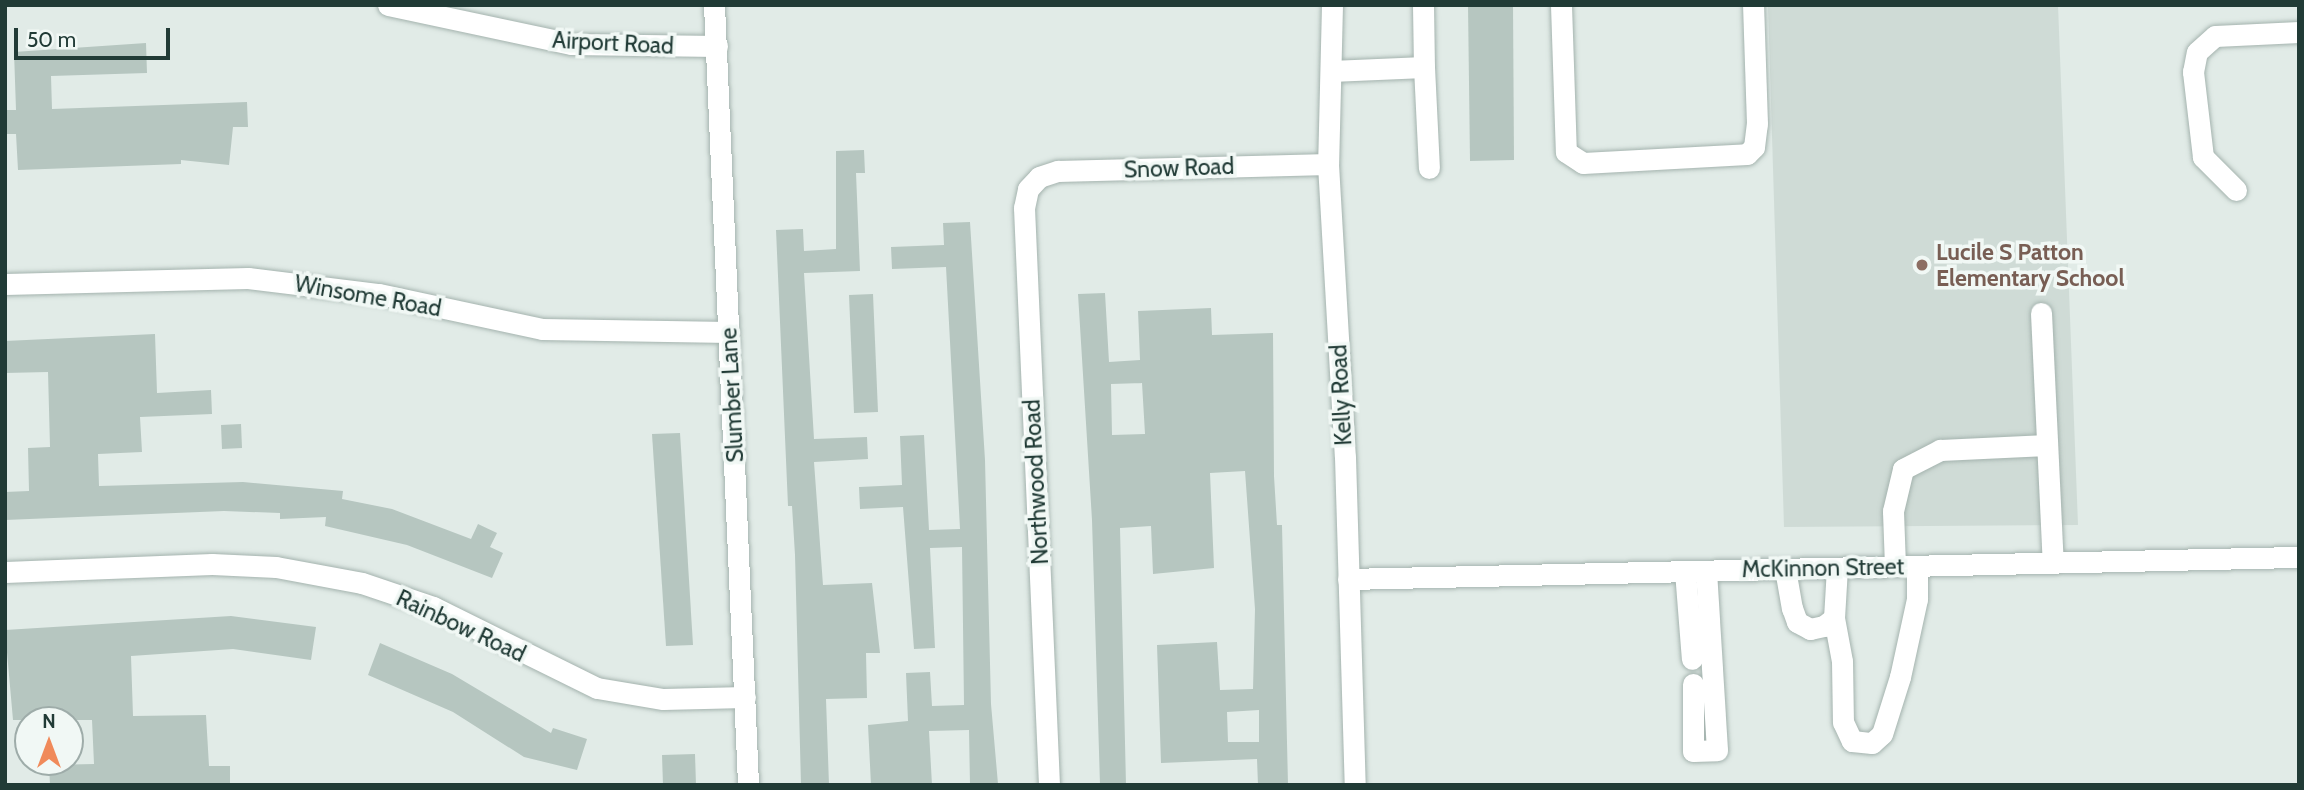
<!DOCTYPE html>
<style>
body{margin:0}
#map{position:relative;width:2304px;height:790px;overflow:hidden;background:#e1ebe7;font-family:Cabin,sans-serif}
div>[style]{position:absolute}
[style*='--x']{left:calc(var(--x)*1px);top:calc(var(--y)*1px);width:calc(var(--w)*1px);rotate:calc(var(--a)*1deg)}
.built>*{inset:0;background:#cfdbd6}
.building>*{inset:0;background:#b6c6c0}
.roads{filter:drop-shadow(0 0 2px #a4b3ae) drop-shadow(0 0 2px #a4b3ae)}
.minor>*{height:21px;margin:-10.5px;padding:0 10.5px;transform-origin:10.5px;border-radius:10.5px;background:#fff}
.dots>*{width:19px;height:19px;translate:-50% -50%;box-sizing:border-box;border:4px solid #f1f8f5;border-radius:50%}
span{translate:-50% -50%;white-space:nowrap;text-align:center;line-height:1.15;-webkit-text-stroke:7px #f1f8f5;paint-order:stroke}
.street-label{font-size:23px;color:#213b36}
.education-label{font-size:23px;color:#785e54;font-weight:700}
.left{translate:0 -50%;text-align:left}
.frame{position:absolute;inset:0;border:7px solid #213b36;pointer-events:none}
.north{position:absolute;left:14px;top:706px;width:70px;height:70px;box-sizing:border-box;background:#f1f8f5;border:2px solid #9eaca9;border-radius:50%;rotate:0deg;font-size:19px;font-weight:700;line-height:28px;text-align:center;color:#213b36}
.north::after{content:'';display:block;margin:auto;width:24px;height:32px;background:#f08a5a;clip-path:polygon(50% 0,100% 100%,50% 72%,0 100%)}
.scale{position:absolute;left:14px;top:28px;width:156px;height:32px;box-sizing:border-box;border:4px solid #213b36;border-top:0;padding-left:9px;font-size:21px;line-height:24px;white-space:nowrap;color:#213b36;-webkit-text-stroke:5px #f1f8f5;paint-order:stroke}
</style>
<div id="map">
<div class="built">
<i style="clip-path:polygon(1768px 5px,2058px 5px,2078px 525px,1784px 527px)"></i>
</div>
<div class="building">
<i style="clip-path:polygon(1468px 5px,1513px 5px,1514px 160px,1470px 161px)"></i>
<i style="clip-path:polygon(146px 43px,147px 73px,51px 76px,52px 109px,247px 102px,248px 127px,233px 127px,229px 165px,181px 160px,181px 164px,18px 170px,16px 134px,5px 134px,5px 110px,16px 110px,14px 52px)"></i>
<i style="clip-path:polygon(864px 150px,865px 173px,856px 173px,860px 271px,804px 273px,814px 439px,867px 437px,868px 459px,814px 462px,823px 585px,872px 583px,880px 653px,866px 653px,867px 698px,826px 699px,829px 785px,801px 785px,795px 555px,792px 506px,788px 506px,776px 230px,803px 229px,804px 251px,836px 249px,836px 151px)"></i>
<i style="clip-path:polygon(970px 222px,985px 460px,991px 704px,998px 784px,970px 785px,969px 730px,929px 731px,932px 785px,871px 785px,868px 725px,908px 721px,906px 673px,930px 672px,932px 706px,964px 705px,962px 547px,930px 548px,935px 648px,914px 649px,903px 507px,860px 509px,859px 487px,902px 485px,900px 436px,924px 435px,929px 530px,960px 529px,946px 267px,892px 269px,891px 247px,944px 245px,943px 223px)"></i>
<i style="clip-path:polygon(evenodd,1105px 293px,1109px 362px,1140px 360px,1138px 311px,1211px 308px,1212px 335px,1273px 333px,1274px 476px,1277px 525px,1282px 525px,1288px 785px,1258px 785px,1257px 759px,1161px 763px,1157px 645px,1217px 642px,1220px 690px,1253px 689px,1255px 609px,1245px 471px,1210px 473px,1214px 568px,1153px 574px,1151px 526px,1120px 528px,1126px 785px,1100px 785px,1092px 520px,1078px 294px,1105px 293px,1142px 383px,1145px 434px,1112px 435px,1111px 384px,1142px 383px,1105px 293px,1259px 710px,1259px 742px,1228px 742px,1227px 712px,1259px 710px)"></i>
<i style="clip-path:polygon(873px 294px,878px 412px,854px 413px,849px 295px)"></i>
<i style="clip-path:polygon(155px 334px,157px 393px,211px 390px,212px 414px,140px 417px,142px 452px,98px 454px,99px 486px,243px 482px,343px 491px,342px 499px,392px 509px,471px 539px,478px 524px,497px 533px,490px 547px,503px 553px,492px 578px,407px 545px,325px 526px,326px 517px,280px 519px,280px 513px,224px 511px,5px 520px,5px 492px,29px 491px,28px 448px,50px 447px,48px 372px,5px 373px,5px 341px)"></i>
<i style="clip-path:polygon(241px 424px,242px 448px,222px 449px,221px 425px)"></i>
<i style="clip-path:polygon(680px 433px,693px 645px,666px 646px,652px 434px)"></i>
<i style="clip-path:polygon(231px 616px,316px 627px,311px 660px,233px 649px,131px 656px,133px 716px,206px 715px,209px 766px,230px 766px,230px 785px,50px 785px,49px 765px,94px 764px,92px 720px,13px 720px,5px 630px)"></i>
<i style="clip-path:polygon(380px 643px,452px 674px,551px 733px,553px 728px,587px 739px,577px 770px,524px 757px,453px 712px,368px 675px)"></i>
<i style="clip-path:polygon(695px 754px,696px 785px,663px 785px,662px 755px)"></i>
</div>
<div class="roads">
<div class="minor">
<i style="--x:388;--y:5;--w:187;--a:12"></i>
<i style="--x:571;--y:44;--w:146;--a:0.8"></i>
<i style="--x:714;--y:5;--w:781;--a:87.5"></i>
<i style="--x:1332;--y:5;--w:159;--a:91.4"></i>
<i style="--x:1328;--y:164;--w:293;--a:86.7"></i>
<i style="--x:1345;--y:457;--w:328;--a:88.3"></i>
<i style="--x:1423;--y:5;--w:62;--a:89.1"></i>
<i style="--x:1561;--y:5;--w:147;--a:88.1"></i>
<i style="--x:1566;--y:152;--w:20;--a:33"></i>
<i style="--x:1583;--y:163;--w:164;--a:-3.1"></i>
<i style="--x:1747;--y:154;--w:10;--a:-45"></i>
<i style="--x:1754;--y:147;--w:23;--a:-83"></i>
<i style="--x:1757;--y:124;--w:119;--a:-91.9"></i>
<i style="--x:1331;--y:71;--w:93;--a:-2.5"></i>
<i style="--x:1424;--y:67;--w:101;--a:87.2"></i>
<i style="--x:2236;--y:190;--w:47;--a:-135"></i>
<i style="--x:2203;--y:157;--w:86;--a:-96.7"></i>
<i style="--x:2193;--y:72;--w:20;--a:-79"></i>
<i style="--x:2197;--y:52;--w:24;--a:-42"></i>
<i style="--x:2215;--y:36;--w:84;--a:-2.7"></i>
<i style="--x:5;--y:284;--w:243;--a:-1.4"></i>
<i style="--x:248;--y:278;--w:132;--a:7"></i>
<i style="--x:379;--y:294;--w:167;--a:12.1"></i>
<i style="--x:542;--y:329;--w:187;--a:0.9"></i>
<i style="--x:2041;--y:313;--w:250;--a:87.3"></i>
<i style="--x:1895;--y:566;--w:55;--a:-92.1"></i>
<i style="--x:1893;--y:511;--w:43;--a:-76.6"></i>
<i style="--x:1903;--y:469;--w:42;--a:-27.2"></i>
<i style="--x:1940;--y:450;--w:107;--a:-2.7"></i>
<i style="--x:1785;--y:569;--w:40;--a:80"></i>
<i style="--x:1792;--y:608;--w:15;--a:70"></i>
<i style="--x:1797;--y:622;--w:15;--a:28"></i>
<i style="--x:1810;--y:629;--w:14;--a:-12"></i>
<i style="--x:1824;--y:626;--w:13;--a:-39"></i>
<i style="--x:1834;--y:618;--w:50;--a:-86.6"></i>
<i style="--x:1685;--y:571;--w:88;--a:85.5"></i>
<i style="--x:5;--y:572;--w:207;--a:-2.2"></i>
<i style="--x:212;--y:564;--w:64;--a:2.7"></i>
<i style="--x:276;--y:567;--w:87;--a:10.5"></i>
<i style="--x:362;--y:583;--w:75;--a:18.7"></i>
<i style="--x:433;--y:607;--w:183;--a:26.3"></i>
<i style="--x:597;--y:688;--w:67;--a:9.5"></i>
<i style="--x:663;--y:699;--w:82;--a:-1.4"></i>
<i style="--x:1348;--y:579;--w:951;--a:-1.33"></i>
<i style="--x:1834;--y:618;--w:44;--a:79.5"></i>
<i style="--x:1842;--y:661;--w:61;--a:89.1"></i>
<i style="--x:1843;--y:722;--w:21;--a:65"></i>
<i style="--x:1852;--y:741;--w:20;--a:6"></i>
<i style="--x:1872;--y:743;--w:13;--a:-42"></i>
<i style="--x:1882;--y:734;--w:60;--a:-72.5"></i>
<i style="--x:1900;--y:677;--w:80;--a:-77.7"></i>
<i style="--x:1917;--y:599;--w:33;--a:-90"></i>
<i style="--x:1693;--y:684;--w:67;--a:90"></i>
<i style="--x:1693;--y:751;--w:24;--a:-2"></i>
<i style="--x:1717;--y:750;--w:179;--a:-93.5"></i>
<i style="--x:1049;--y:785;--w:578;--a:-92.48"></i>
<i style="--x:1024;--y:208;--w:19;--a:-78"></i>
<i style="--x:1028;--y:189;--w:16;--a:-47"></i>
<i style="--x:1039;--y:177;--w:20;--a:-18"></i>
<i style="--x:1058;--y:171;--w:270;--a:-1.5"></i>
</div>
</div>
<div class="dots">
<i style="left:1922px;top:265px;background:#8d6e63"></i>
</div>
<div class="street-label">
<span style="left:613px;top:43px;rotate:3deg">Airport Road</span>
<span style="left:1179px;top:168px;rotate:-2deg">Snow Road</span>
<span style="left:368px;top:296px;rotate:10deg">Winsome Road</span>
<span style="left:732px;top:395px;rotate:-93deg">Slumber Lane</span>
<span style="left:1341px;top:395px;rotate:-93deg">Kelly Road</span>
<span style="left:1036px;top:482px;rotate:-93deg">Northwood Road</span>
<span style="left:1823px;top:568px;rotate:-1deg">McKinnon Street</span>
<span style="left:461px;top:626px;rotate:25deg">Rainbow Road</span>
</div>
<div class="education-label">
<span class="left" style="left:1936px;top:265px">Lucile S Patton<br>Elementary School</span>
</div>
<div class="frame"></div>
<div class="north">N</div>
<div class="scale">50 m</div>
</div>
